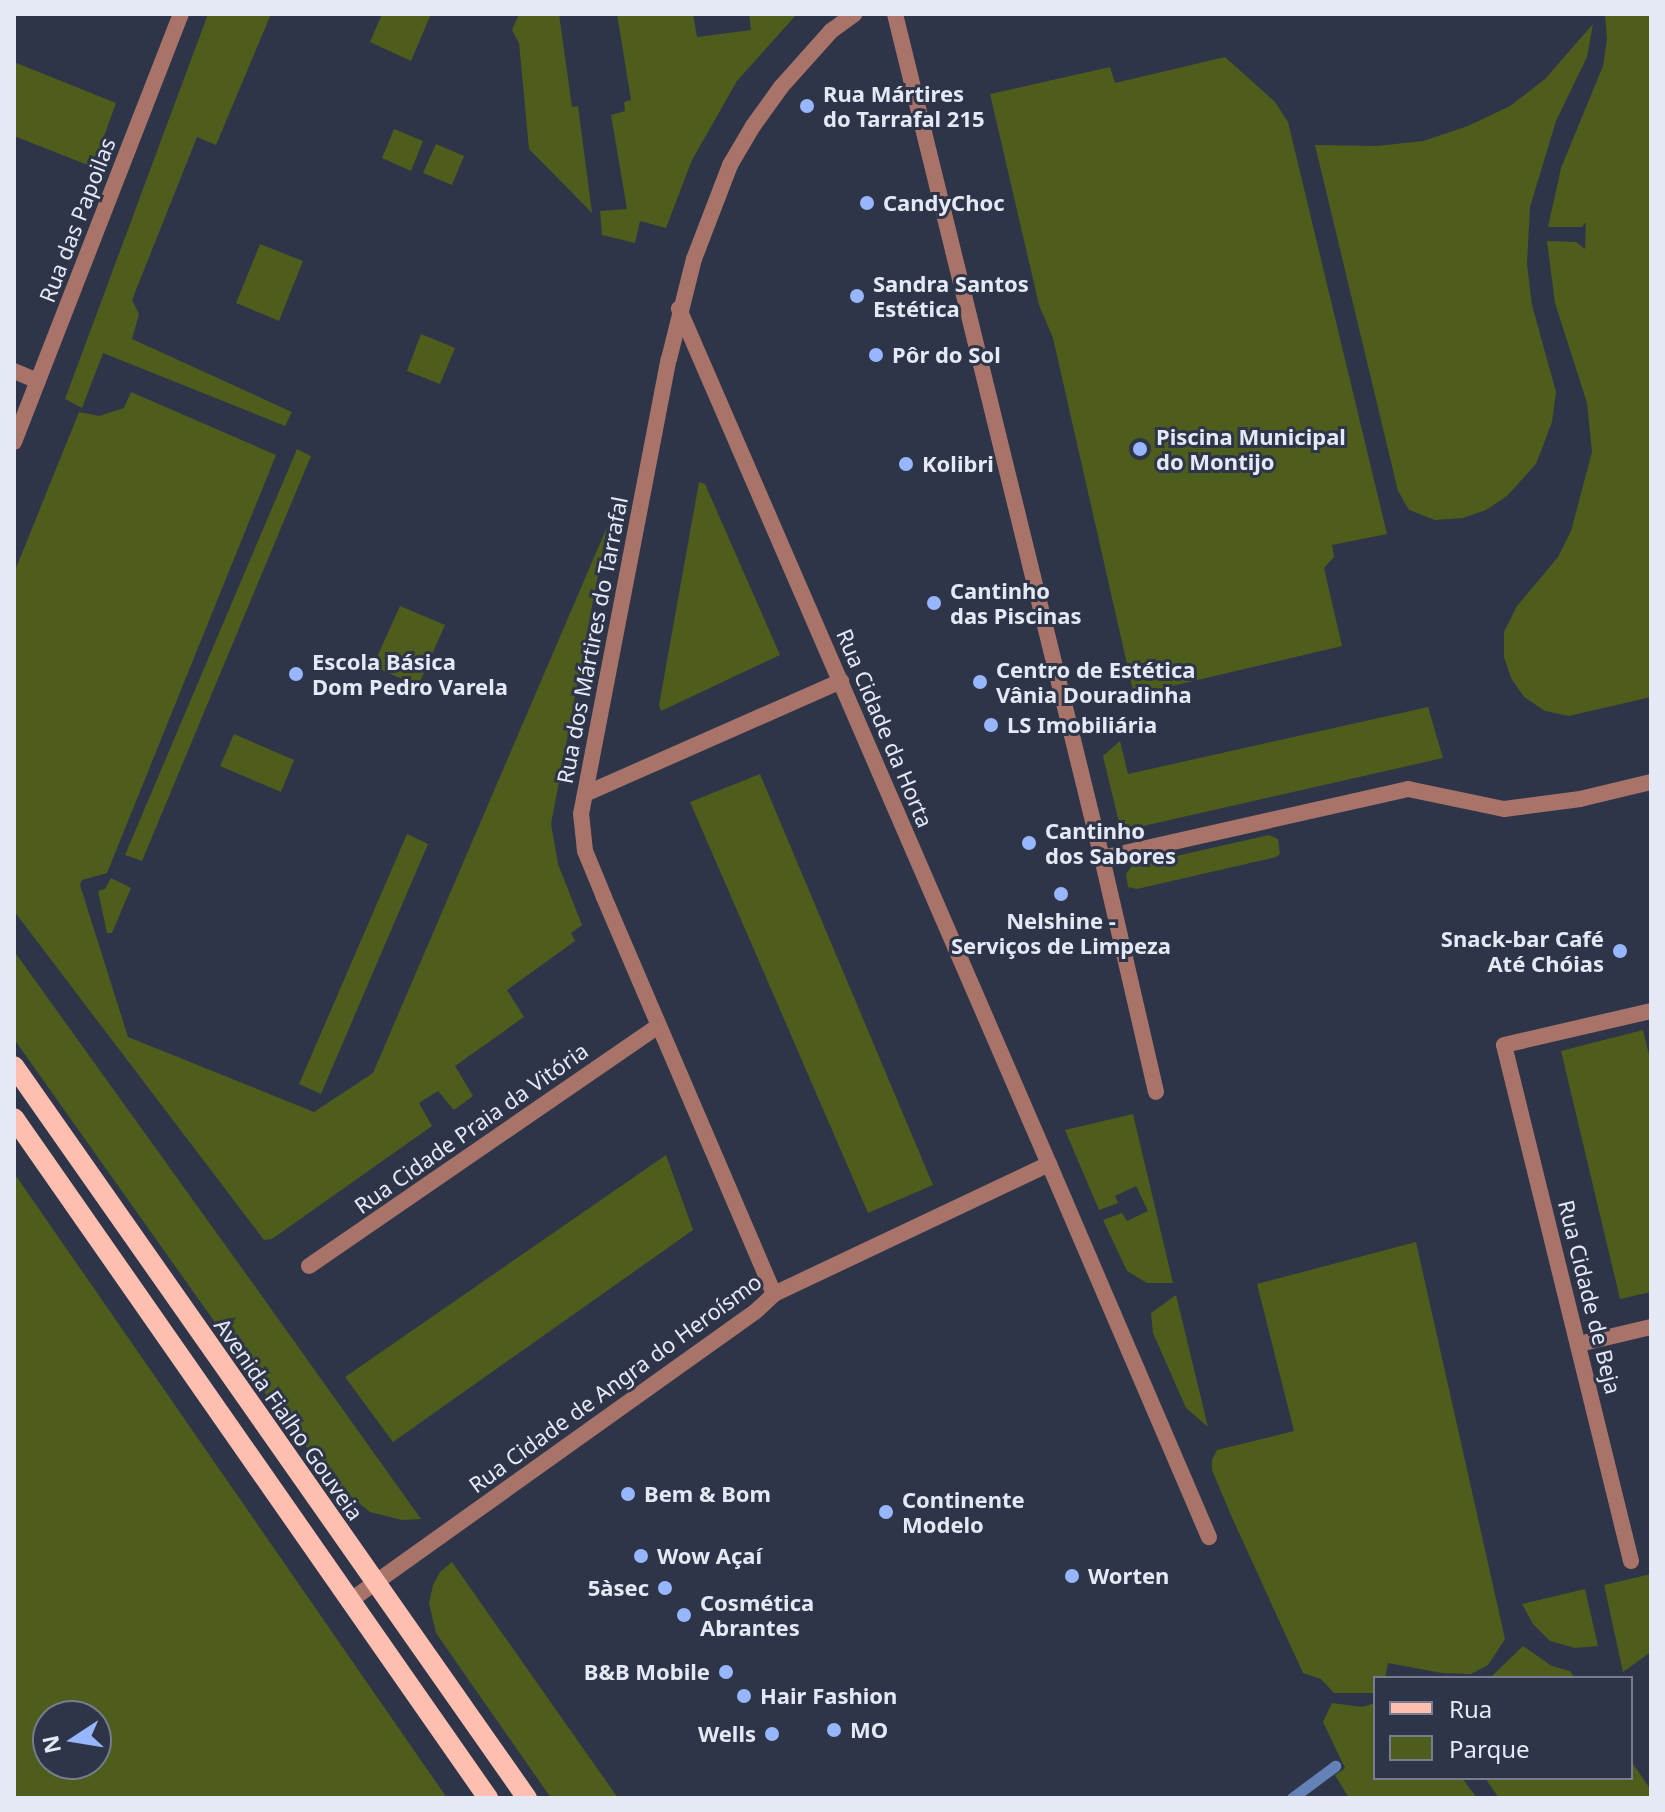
<!DOCTYPE html>
<meta charset="utf-8">
<style>
body{margin:0}
#map{position:relative;width:1665px;height:1812px;overflow:hidden;background:#2e3548;font-family:"Noto Sans",sans-serif}
div>[style]{position:absolute}
[style*='--x']{left:calc(var(--x)*1px);top:calc(var(--y)*1px);width:calc(var(--w)*1px);rotate:calc(var(--a)*1deg)}
.green>*{inset:0;background:#4e5c1c}
.stream>*{height:11px;margin:-5.5px;padding:0 5.5px;transform-origin:5.5px;border-radius:5.5px;background:#6481b8}
.lane>*{height:16px;margin:-8px;padding:0 8px;transform-origin:8px;border-radius:8px;background:#a87469}
.street>*{height:16px;margin:-8px;padding:0 8px;transform-origin:8px;border-radius:8px;background:#a87469}
.primary>*{height:20px;margin:-10px;padding:0 10px;transform-origin:10px;border-radius:10px;background:#ffbfb0}
.dots>*{width:22px;height:22px;translate:-50% -50%;box-sizing:border-box;border:4px solid #2e3548;border-radius:50%}
span{translate:-50% -50%;white-space:nowrap;text-align:center;line-height:1.15;-webkit-text-stroke:6px #2e3548;paint-order:stroke}
.poi-label{font-size:22px;color:#e5e9f6;font-weight:700}
.left{translate:0 -50%;text-align:left}
.right{translate:-100% -50%;text-align:right}
.street-label{font-size:22px;color:#e5e9f6}
.frame{position:absolute;inset:0;border:16px solid #e5e9f6;pointer-events:none}
.legend{position:absolute;left:1373px;top:1676px;width:260px;height:104px;box-sizing:border-box;background:#2e3548;border:2px solid #777d8e;margin:0;padding:10px 14px;list-style:none;font-size:24px;color:#e5e9f6}
.legend li{display:flex;align-items:center;gap:16px;height:40px}
.legend b{width:40px;border:2px solid #777d8e}
.north{position:absolute;left:32px;top:1700px;width:80px;height:80px;box-sizing:border-box;background:#2e3548;border:2px solid #777d8e;border-radius:50%;rotate:258deg;font-size:22px;font-weight:700;line-height:32px;text-align:center;color:#e5e9f6}
.north::after{content:'';display:block;margin:auto;width:28px;height:36px;background:#97b6fd;clip-path:polygon(50% 0,100% 100%,50% 72%,0 100%)}
</style>
<div id="map">
<div class="green">
<i style="clip-path:polygon(208px 14px,271px 14px,216px 145px,197px 137px,132px 300px,139px 314px,132px 339px,292px 412px,285px 426px,103px 353px,82px 408px,65px 399px)"></i>
<i style="clip-path:polygon(382px 14px,431px 14px,411px 61px,370px 42px)"></i>
<i style="clip-path:polygon(519px 14px,559px 14px,572px 107px,578px 106px,592px 213px,529px 149px,519px 43px,512px 30px)"></i>
<i style="clip-path:polygon(617px 14px,693px 14px,697px 37px,751px 30px,749px 14px,797px 14px,737px 81px,692px 160px,666px 228px,640px 221px,635px 243px,602px 235px,600px 211px,627px 209px,611px 115px,625px 111px,624px 102px,631px 100px)"></i>
<i style="clip-path:polygon(1605px 14px,1651px 14px,1651px 697px,1569px 716px,1545px 711px,1524px 697px,1511px 678px,1504px 657px,1504px 632px,1517px 606px,1558px 557px,1571px 531px,1592px 452px,1587px 403px,1555px 303px,1547px 241px,1576px 242px,1585px 249px,1586px 222px,1582px 227px,1548px 227px,1561px 168px,1603px 66px,1607px 39px)"></i>
<i style="clip-path:polygon(1593px 24px,1587px 57px,1556px 121px,1530px 207px,1527px 264px,1532px 305px,1556px 392px,1552px 422px,1536px 464px,1507px 496px,1486px 510px,1463px 518px,1435px 520px,1409px 510px,1398px 491px,1315px 145px,1377px 146px,1423px 141px,1468px 126px,1510px 106px,1545px 79px)"></i>
<i style="clip-path:polygon(1225px 57px,1275px 102px,1288px 122px,1387px 534px,1332px 545px,1334px 557px,1324px 568px,1342px 646px,1134px 695px,1053px 338px,1039px 305px,990px 94px,1110px 67px,1115px 83px)"></i>
<i style="clip-path:polygon(14px 62px,116px 103px,93px 167px,14px 136px)"></i>
<i style="clip-path:polygon(394px 129px,423px 141px,411px 171px,382px 158px)"></i>
<i style="clip-path:polygon(436px 144px,464px 156px,452px 185px,423px 173px)"></i>
<i style="clip-path:polygon(260px 244px,303px 261px,279px 321px,236px 303px)"></i>
<i style="clip-path:polygon(421px 334px,455px 348px,440px 384px,407px 371px)"></i>
<i style="clip-path:polygon(131px 392px,276px 455px,107px 873px,82px 880px,80px 885px,128px 1037px,314px 1112px,373px 1073px,607px 527px,551px 824px,558px 864px,582px 925px,571px 933px,575px 941px,507px 990px,524px 1017px,455px 1066px,473px 1096px,454px 1110px,438px 1091px,419px 1103px,432px 1126px,272px 1239px,264px 1240px,14px 911px,14px 573px,79px 412px,99px 416px,124px 408px)"></i>
<i style="clip-path:polygon(297px 449px,311px 456px,142px 861px,125px 855px)"></i>
<i style="clip-path:polygon(699px 482px,705px 484px,780px 655px,661px 711px,659px 705px)"></i>
<i style="clip-path:polygon(400px 606px,445px 625px,418px 686px,373px 666px)"></i>
<i style="clip-path:polygon(1428px 707px,1443px 758px,1121px 831px,1103px 756px,1120px 741px,1128px 774px)"></i>
<i style="clip-path:polygon(234px 734px,294px 760px,281px 792px,220px 766px)"></i>
<i style="clip-path:polygon(760px 774px,933px 1185px,868px 1213px,690px 802px)"></i>
<i style="clip-path:polygon(407px 834px,428px 844px,321px 1094px,299px 1084px)"></i>
<i style="clip-path:polygon(1269px 835px,1278px 839px,1280px 854px,1276px 857px,1137px 889px,1128px 887px,1126px 874px,1132px 866px)"></i>
<i style="clip-path:polygon(111px 878px,131px 888px,112px 933px,107px 933px,98px 891px,105px 889px)"></i>
<i style="clip-path:polygon(14px 951px,264px 1299px,421px 1519px,402px 1520px,370px 1512px,335px 1484px,270px 1400px,14px 1039px)"></i>
<i style="clip-path:polygon(1643px 1030px,1651px 1063px,1651px 1292px,1620px 1299px,1561px 1051px)"></i>
<i style="clip-path:polygon(1133px 1114px,1172px 1279px,1173px 1283px,1147px 1283px,1127px 1271px,1103px 1220px,1122px 1213px,1127px 1221px,1148px 1211px,1136px 1186px,1115px 1196px,1118px 1203px,1099px 1210px,1065px 1130px)"></i>
<i style="clip-path:polygon(666px 1155px,693px 1230px,393px 1442px,345px 1377px)"></i>
<i style="clip-path:polygon(evenodd,14px 1173px,447px 1798px,14px 1798px,14px 1173px,48px 1716px,96px 1716px,96px 1764px,48px 1764px,48px 1716px)"></i>
<i style="clip-path:polygon(1416px 1242px,1505px 1639px,1488px 1665px,1471px 1674px,1442px 1673px,1388px 1663px,1385px 1678px,1375px 1678px,1375px 1693px,1334px 1693px,1321px 1679px,1303px 1673px,1230px 1513px,1212px 1470px,1212px 1460px,1217px 1450px,1294px 1431px,1257px 1284px)"></i>
<i style="clip-path:polygon(1176px 1295px,1208px 1427px,1186px 1408px,1153px 1333px,1151px 1313px)"></i>
<i style="clip-path:polygon(452px 1562px,618px 1798px,551px 1798px,436px 1633px,429px 1603px,433px 1585px,440px 1572px)"></i>
<i style="clip-path:polygon(1651px 1574px,1651px 1652px,1623px 1672px,1604px 1585px)"></i>
<i style="clip-path:polygon(1585px 1589px,1598px 1646px,1575px 1648px,1550px 1641px,1533px 1624px,1522px 1604px)"></i>
<i style="clip-path:polygon(1523px 1646px,1552px 1666px,1570px 1671px,1575px 1678px,1490px 1678px)"></i>
<i style="clip-path:polygon(1332px 1703px,1362px 1707px,1375px 1703px,1375px 1778px,1462px 1778px,1477px 1798px,1349px 1798px,1335px 1775px,1345px 1768px,1323px 1722px)"></i>
<i style="clip-path:polygon(1631px 1761px,1651px 1790px,1651px 1798px,1499px 1798px,1485px 1778px,1631px 1778px)"></i>
</div>
<div class="stream">
<i style="--x:1292;--y:1798;--w:54;--a:-36.7"></i>
</div>
<div class="lane">
<i style="--x:1049;--y:1164;--w:406;--a:66.8"></i>
</div>
<div class="street">
<i style="--x:895;--y:14;--w:869;--a:76.22"></i>
<i style="--x:1102;--y:858;--w:240;--a:77"></i>
<i style="--x:14;--y:371;--w:26;--a:23"></i>
<i style="--x:14;--y:442;--w:459;--a:-68.7"></i>
<i style="--x:585;--y:794;--w:280;--a:-23.8"></i>
<i style="--x:1102;--y:858;--w:314;--a:-12.7"></i>
<i style="--x:1408;--y:789;--w:98;--a:11.8"></i>
<i style="--x:1504;--y:809;--w:77;--a:-7.5"></i>
<i style="--x:1580;--y:799;--w:73;--a:-13.5"></i>
<i style="--x:309;--y:1266;--w:424;--a:-34.5"></i>
<i style="--x:774;--y:1294;--w:432;--a:-113.2"></i>
<i style="--x:604;--y:897;--w:50;--a:-112.4"></i>
<i style="--x:585;--y:851;--w:37;--a:-96"></i>
<i style="--x:581;--y:814;--w:463;--a:-79.1"></i>
<i style="--x:669;--y:359;--w:103;--a:-76"></i>
<i style="--x:694;--y:259;--w:101;--a:-69"></i>
<i style="--x:730;--y:165;--w:45;--a:-59.5"></i>
<i style="--x:753;--y:126;--w:48;--a:-54.3"></i>
<i style="--x:781;--y:87;--w:75;--a:-48.2"></i>
<i style="--x:831;--y:31;--w:29;--a:-36"></i>
<i style="--x:1579;--y:1344;--w:74;--a:-13.3"></i>
<i style="--x:1631;--y:1561;--w:531;--a:-103.83"></i>
<i style="--x:1504;--y:1045;--w:151;--a:-13"></i>
<i style="--x:351;--y:1600;--w:496;--a:-35.5"></i>
<i style="--x:755;--y:1312;--w:26;--a:-43"></i>
<i style="--x:774;--y:1294;--w:304;--a:-25.3"></i>
<i style="--x:1049;--y:1164;--w:932;--a:-113.4"></i>
</div>
<div class="primary">
<i style="--x:14;--y:1066;--w:894;--a:54.98"></i>
<i style="--x:14;--y:1118;--w:829;--a:55.12"></i>
</div>
<div class="dots">
<i style="left:807px;top:106px;background:#97b6fd"></i>
<i style="left:867px;top:203px;background:#97b6fd"></i>
<i style="left:857px;top:296px;background:#97b6fd"></i>
<i style="left:876px;top:355px;background:#97b6fd"></i>
<i style="left:1140px;top:449px;background:#97b6fd"></i>
<i style="left:906px;top:464px;background:#97b6fd"></i>
<i style="left:934px;top:603px;background:#97b6fd"></i>
<i style="left:296px;top:674px;background:#97b6fd"></i>
<i style="left:980px;top:682px;background:#97b6fd"></i>
<i style="left:991px;top:725px;background:#97b6fd"></i>
<i style="left:1029px;top:843px;background:#97b6fd"></i>
<i style="left:1061px;top:894px;background:#97b6fd"></i>
<i style="left:1620px;top:951px;background:#97b6fd"></i>
<i style="left:628px;top:1494px;background:#97b6fd"></i>
<i style="left:886px;top:1512px;background:#97b6fd"></i>
<i style="left:641px;top:1556px;background:#97b6fd"></i>
<i style="left:1072px;top:1576px;background:#97b6fd"></i>
<i style="left:665px;top:1588px;background:#97b6fd"></i>
<i style="left:684px;top:1615px;background:#97b6fd"></i>
<i style="left:726px;top:1672px;background:#97b6fd"></i>
<i style="left:744px;top:1696px;background:#97b6fd"></i>
<i style="left:834px;top:1730px;background:#97b6fd"></i>
<i style="left:772px;top:1734px;background:#97b6fd"></i>
</div>
<div class="poi-label">
<span class="left" style="left:823px;top:106px">Rua Mártires<br>do Tarrafal 215</span>
<span class="left" style="left:883px;top:203px">CandyChoc</span>
<span class="left" style="left:873px;top:296px">Sandra Santos<br>Estética</span>
<span class="left" style="left:892px;top:355px">Pôr do Sol</span>
<span class="left" style="left:1156px;top:449px">Piscina Municipal<br>do Montijo</span>
<span class="left" style="left:922px;top:464px">Kolibri</span>
<span class="left" style="left:950px;top:603px">Cantinho<br>das Piscinas</span>
<span class="left" style="left:312px;top:674px">Escola Básica<br>Dom Pedro Varela</span>
<span class="left" style="left:996px;top:682px">Centro de Estética<br>Vânia Douradinha</span>
<span class="left" style="left:1007px;top:725px">LS Imobiliária</span>
<span class="left" style="left:1045px;top:843px">Cantinho<br>dos Sabores</span>
<span style="left:1061px;top:933px">Nelshine -<br>Serviços de Limpeza</span>
<span class="right" style="left:1604px;top:951px">Snack-bar Café<br>Até Chóias</span>
<span class="left" style="left:644px;top:1494px">Bem &amp; Bom</span>
<span class="left" style="left:902px;top:1512px">Continente<br>Modelo</span>
<span class="left" style="left:657px;top:1556px">Wow Açaí</span>
<span class="left" style="left:1088px;top:1576px">Worten</span>
<span class="right" style="left:649px;top:1588px">5àsec</span>
<span class="left" style="left:700px;top:1615px">Cosmética<br>Abrantes</span>
<span class="right" style="left:710px;top:1672px">B&amp;B Mobile</span>
<span class="left" style="left:760px;top:1696px">Hair Fashion</span>
<span class="left" style="left:850px;top:1730px">MO</span>
<span class="right" style="left:756px;top:1734px">Wells</span>
</div>
<div class="street-label">
<span style="left:77px;top:220px;rotate:-69deg">Rua das Papoilas</span>
<span style="left:592px;top:640px;rotate:-79deg">Rua dos Mártires do Tarrafal</span>
<span style="left:885px;top:728px;rotate:67deg">Rua Cidade da Horta</span>
<span style="left:471px;top:1128px;rotate:-35deg">Rua Cidade Praia da Vitória</span>
<span style="left:1590px;top:1297px;rotate:76deg">Rua Cidade de Beja</span>
<span style="left:615px;top:1383px;rotate:-36deg">Rua Cidade de Angra do Heroísmo</span>
<span style="left:289px;top:1419px;rotate:55deg">Avenida Fialho Gouveia</span>
</div>
<div class="frame"></div>
<ul class="legend">
<li><b style="height:10px;background:#ffbfb0"></b>Rua</li>
<li><b style="height:22px;background:#4e5c1c"></b>Parque</li>
</ul>
<div class="north">N</div>
</div>
